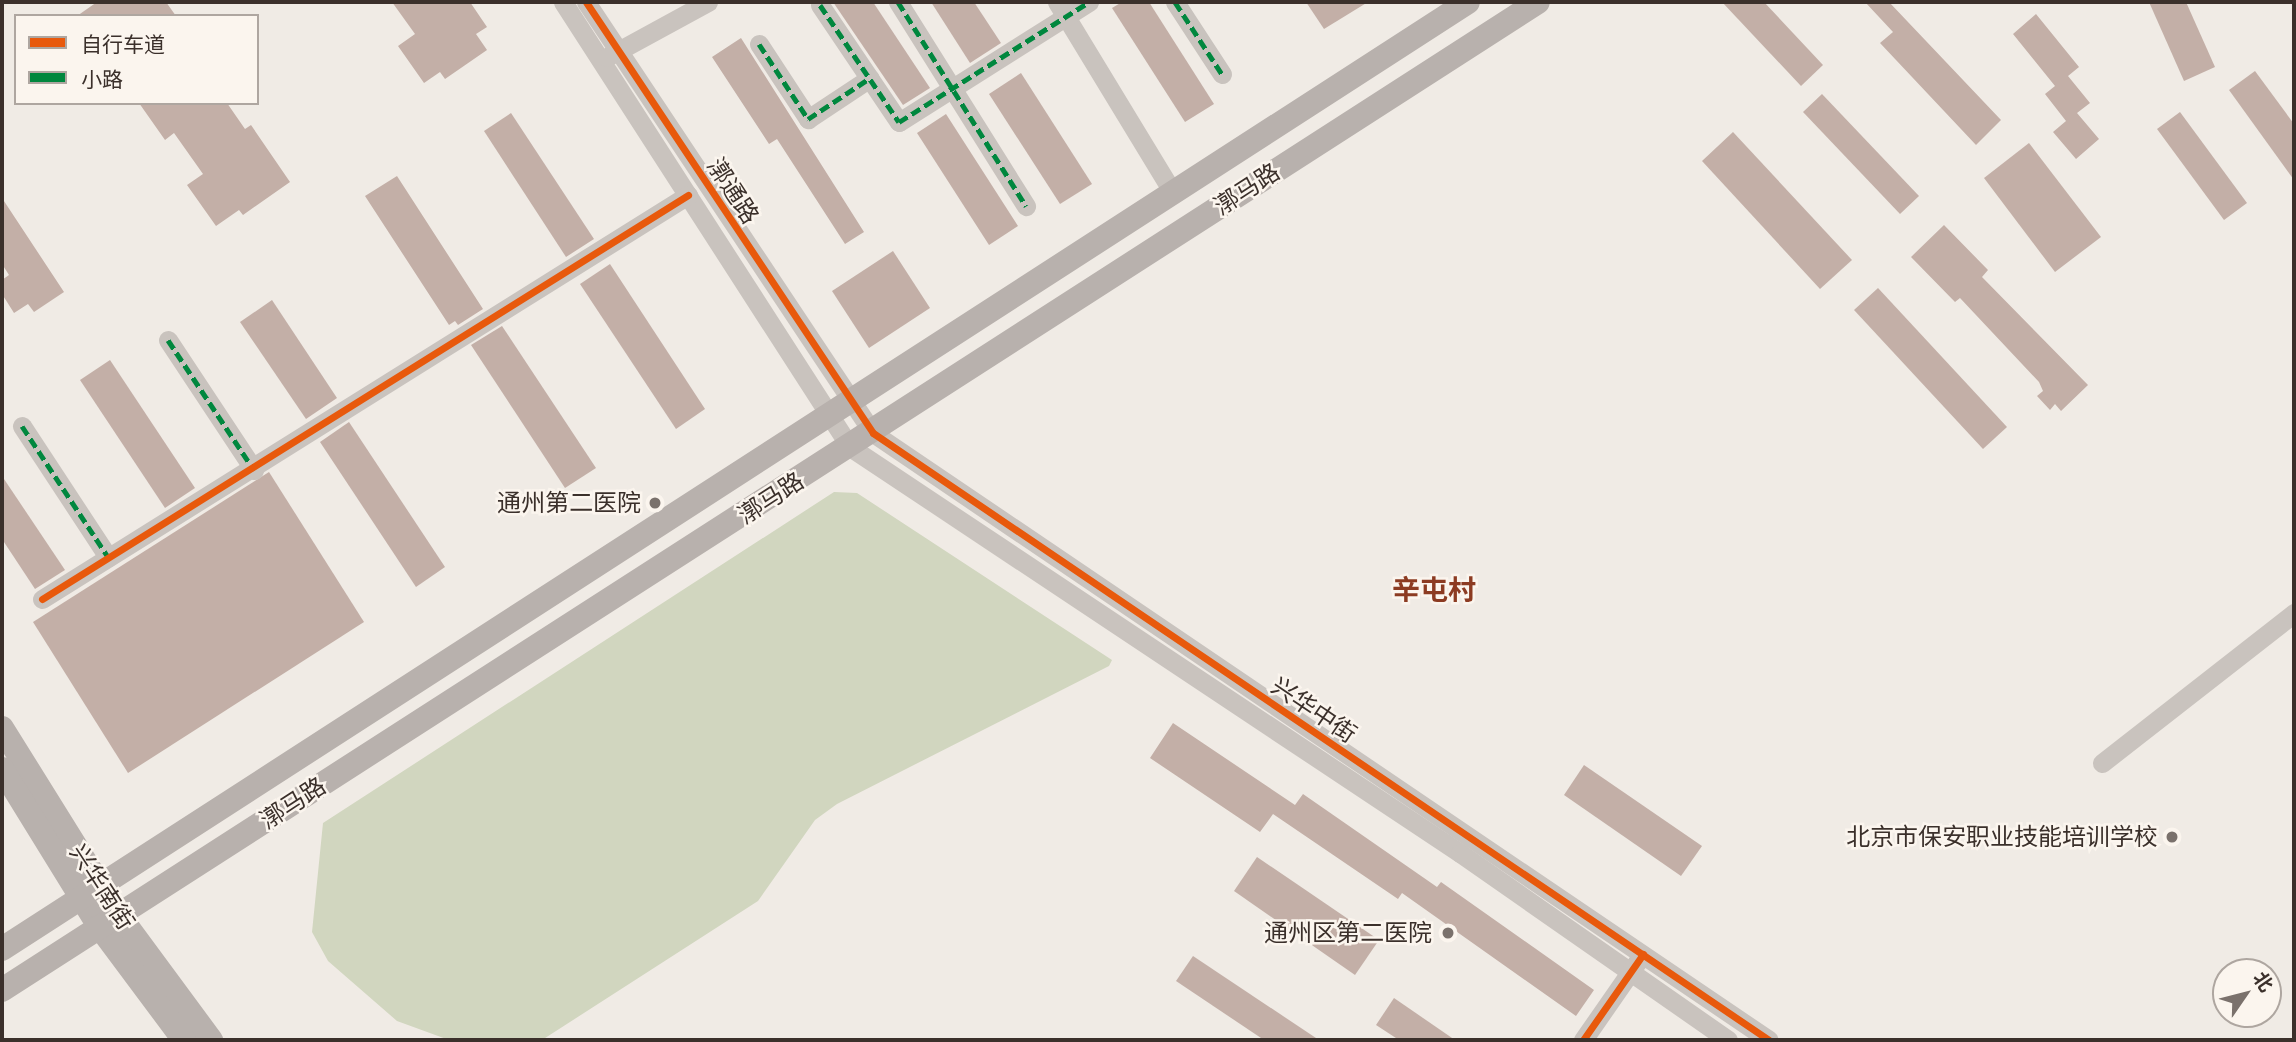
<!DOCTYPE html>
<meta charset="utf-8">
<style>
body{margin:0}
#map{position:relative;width:2296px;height:1042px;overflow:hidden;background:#f0ebe5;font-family:Inter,"Noto Sans SC",sans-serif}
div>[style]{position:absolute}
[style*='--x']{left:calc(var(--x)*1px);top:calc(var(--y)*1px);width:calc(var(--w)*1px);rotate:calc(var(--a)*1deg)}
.green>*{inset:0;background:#d1d6bf}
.building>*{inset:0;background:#c3afa7}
.minor>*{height:19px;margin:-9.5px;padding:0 9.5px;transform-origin:9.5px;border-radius:9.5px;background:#c9c3be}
.major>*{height:24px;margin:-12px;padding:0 12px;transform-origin:12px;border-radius:12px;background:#b8b1ad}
.quiet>*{height:5px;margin-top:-2.5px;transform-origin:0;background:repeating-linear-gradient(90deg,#00873e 0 10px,transparent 0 15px)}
.cycleway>*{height:7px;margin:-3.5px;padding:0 3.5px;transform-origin:3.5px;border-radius:3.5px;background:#e8590c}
.dots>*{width:19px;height:19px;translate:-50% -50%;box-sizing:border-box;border:4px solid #fbf5ee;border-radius:50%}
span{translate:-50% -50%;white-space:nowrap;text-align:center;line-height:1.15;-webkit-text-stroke:5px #fbf5ee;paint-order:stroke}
.street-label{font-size:24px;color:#3b302b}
.poi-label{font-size:24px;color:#3b302b}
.right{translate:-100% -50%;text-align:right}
.quarter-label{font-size:28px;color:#8c3b22;font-weight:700}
.frame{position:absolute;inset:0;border:4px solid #3b302b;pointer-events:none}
.legend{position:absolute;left:14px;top:14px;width:245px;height:91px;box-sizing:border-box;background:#fbf5ee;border:2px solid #aea6a0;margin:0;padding:9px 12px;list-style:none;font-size:21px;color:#3b302b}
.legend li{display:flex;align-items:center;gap:14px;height:35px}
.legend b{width:35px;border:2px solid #aea6a0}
.north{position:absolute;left:2212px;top:958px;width:70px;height:70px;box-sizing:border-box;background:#fbf5ee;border:2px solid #aea6a0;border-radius:50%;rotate:55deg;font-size:19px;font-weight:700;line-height:28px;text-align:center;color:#3b302b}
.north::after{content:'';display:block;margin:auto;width:24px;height:32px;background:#7a716c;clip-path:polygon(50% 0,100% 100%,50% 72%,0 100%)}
</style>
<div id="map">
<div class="green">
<i style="clip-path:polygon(834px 492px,857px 493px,1112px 660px,1109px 666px,837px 804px,815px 820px,758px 901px,542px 1040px,449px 1040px,397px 1021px,328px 961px,312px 932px,323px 823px)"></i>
</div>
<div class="building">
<i style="clip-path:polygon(97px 2px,166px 2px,176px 16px,77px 16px)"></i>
<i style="clip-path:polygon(392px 2px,470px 2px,487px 27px,476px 34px,487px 50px,445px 79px,440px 72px,424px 83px,398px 46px,415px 34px)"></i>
<i style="clip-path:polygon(833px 2px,873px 2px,930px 88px,903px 105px)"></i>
<i style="clip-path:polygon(931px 2px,974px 2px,1001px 43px,970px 63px)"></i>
<i style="clip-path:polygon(1122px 2px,1149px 2px,1214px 104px,1185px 122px,1112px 8px)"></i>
<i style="clip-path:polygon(1306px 2px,1368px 2px,1324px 29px)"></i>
<i style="clip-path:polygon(1722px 2px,1764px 2px,1823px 65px,1801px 86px)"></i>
<i style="clip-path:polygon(1865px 2px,1889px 2px,2001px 120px,1976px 145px,1880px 43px,1893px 32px)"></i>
<i style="clip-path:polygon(2149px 2px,2186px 2px,2215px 67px,2184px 81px)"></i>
<i style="clip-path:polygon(2036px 14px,2079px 67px,2068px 76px,2090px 103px,2077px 113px,2099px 139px,2076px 159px,2053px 132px,2066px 121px,2045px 94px,2055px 86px,2013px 34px)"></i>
<i style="clip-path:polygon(741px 38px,864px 232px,845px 244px,777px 139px,769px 144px,712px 57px)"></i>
<i style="clip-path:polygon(2255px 71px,2294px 124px,2294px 180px,2229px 90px)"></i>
<i style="clip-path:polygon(1021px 73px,1092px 184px,1060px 204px,989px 94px)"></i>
<i style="clip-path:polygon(1822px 94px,1919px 196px,1900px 214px,1803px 112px)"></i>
<i style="clip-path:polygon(139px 103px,227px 103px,245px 129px,251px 125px,290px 182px,243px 215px,239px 210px,216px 226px,187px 185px,203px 174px,174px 133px,165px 140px)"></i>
<i style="clip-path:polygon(2180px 112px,2247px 203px,2224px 220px,2157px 129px)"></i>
<i style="clip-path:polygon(511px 113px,594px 239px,566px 257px,484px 131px)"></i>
<i style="clip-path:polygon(946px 114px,1018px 226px,989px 245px,917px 133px)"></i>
<i style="clip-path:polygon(1733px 132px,1852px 260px,1820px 289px,1702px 161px)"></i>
<i style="clip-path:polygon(2029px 143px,2101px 237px,2055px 272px,1984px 178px)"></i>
<i style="clip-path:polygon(397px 176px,483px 309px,458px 325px,455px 321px,449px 325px,365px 196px)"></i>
<i style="clip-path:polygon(2px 198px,64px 292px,34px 312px,28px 304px,14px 313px,2px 294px,2px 280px,9px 275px,2px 264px)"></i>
<i style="clip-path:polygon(1944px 225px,1988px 270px,1982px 277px,2088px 385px,2061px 411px,2055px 404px,2050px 410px,2037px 396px,2043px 391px,2039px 382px,1960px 298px,1955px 302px,1911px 257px)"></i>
<i style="clip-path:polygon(893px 251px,930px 308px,869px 348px,832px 291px)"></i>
<i style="clip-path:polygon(610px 264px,705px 409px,676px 429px,580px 284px)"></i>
<i style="clip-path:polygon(1878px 288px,2007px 427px,1983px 449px,1854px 310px)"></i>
<i style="clip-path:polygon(272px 300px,337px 398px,306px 419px,240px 322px)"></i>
<i style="clip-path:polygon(502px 326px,596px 468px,565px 488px,471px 345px)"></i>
<i style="clip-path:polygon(110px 360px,195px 488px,165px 508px,80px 380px)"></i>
<i style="clip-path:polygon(349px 422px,445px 567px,416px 587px,320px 442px)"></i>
<i style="clip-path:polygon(269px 472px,364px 622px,128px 773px,33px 622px)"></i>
<i style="clip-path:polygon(2px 476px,65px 570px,35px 589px,2px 539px)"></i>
<i style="clip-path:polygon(1173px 723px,1295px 805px,1303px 794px,1437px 887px,1441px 882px,1594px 990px,1576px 1016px,1402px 893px,1398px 899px,1273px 814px,1260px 832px,1150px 758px)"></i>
<i style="clip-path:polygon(1584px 765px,1702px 846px,1681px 876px,1564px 795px)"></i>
<i style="clip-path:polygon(1257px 857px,1379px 940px,1355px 975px,1234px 891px)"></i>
<i style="clip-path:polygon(1193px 956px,1319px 1040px,1264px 1040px,1176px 981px)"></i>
<i style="clip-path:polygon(1394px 998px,1455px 1040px,1399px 1040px,1376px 1025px)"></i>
</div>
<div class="minor">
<i style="--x:563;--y:2;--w:530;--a:57.18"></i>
<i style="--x:850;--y:447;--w:733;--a:33.65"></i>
<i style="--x:1460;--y:853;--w:327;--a:34.9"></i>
<i style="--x:586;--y:2;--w:518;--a:56.34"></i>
<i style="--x:873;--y:433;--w:1082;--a:34.12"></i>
<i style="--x:898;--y:2;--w:241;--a:57.9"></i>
<i style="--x:1057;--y:2;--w:221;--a:58.7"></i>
<i style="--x:1175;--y:2;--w:86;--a:56.9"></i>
<i style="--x:820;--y:5;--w:141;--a:56"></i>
<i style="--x:899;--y:122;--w:225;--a:-32.3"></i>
<i style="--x:759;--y:44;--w:90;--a:56.8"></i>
<i style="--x:808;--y:119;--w:74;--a:-33.5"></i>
<i style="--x:607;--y:57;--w:115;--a:-28.6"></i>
<i style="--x:168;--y:340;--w:156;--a:56.5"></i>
<i style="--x:22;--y:426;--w:157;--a:56.7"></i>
<i style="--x:42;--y:599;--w:762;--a:-32.02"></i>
<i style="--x:2102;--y:763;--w:244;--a:-38"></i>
<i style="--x:1583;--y:1040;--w:96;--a:-55.2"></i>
</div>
<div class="major">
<i style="--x:2;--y:728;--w:219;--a:58.1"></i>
<i style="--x:118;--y:914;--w:157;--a:53.6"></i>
<i style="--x:2;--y:769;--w:185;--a:58.3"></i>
<i style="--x:99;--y:926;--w:142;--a:53.3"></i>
<i style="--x:2;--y:949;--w:1745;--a:-32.86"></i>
<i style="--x:2;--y:990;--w:1826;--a:-32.75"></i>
</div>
<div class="quiet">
<i style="--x:898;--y:2;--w:241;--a:57.9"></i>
<i style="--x:1175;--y:2;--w:86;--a:56.9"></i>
<i style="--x:820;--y:5;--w:141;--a:56"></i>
<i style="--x:899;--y:122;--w:225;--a:-32.3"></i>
<i style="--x:759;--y:44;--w:90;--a:56.8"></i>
<i style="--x:808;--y:119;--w:74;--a:-33.5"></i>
<i style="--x:168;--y:340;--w:156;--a:56.5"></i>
<i style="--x:22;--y:426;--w:157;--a:56.7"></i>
</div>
<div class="cycleway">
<i style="--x:586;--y:2;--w:518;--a:56.34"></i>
<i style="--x:873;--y:433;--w:1082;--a:34.12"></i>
<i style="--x:42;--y:599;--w:762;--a:-32.02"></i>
<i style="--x:1583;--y:1040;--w:105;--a:-55.1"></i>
</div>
<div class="dots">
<i style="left:655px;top:503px;background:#7a716c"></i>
<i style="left:2172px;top:837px;background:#7a716c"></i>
<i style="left:1448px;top:933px;background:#7a716c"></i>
</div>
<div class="street-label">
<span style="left:1247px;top:189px;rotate:-33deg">漷马路</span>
<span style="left:733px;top:191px;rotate:57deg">漷通路</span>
<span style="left:771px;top:498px;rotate:-33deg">漷马路</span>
<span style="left:1314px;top:710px;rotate:34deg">兴华中街</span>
<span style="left:293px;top:803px;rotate:-33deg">漷马路</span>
<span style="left:102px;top:887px;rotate:57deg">兴华南街</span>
</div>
<div class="poi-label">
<span class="right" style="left:641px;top:503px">通州第二医院</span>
<span class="right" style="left:2158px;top:837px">北京市保安职业技能培训学校</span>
<span class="right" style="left:1432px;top:933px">通州区第二医院</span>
</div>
<div class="quarter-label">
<span style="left:1434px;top:590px">辛屯村</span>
</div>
<div class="frame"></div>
<ul class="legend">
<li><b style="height:9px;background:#e8590c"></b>自行车道</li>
<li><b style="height:9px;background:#00873e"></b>小路</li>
</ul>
<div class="north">北</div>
</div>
